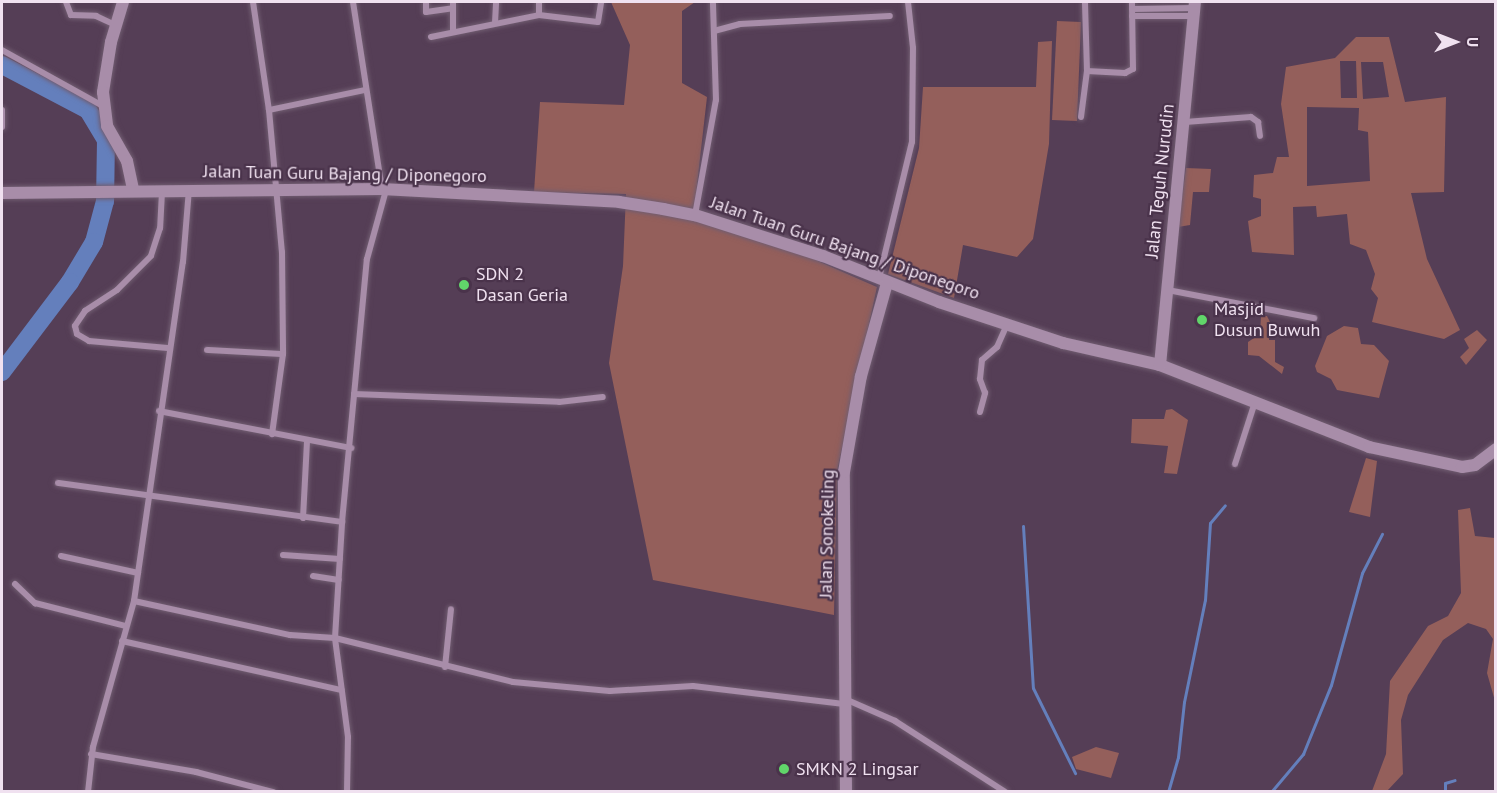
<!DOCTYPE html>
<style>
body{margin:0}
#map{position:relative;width:1497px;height:793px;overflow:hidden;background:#553e56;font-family:"PT Sans",sans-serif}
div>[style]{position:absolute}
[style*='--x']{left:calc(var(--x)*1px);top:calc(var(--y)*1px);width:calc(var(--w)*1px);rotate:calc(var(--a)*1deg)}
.green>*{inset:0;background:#945f5b}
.stream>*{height:3px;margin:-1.5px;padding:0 1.5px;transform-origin:1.5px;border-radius:1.5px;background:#647fbc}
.river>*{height:18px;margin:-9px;padding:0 9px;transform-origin:9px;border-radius:9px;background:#647fbc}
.roads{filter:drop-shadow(0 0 2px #715d71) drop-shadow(0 0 2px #715d71)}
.street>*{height:6px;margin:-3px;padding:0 3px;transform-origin:3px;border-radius:3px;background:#a88da9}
.secondary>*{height:12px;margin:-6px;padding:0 6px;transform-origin:6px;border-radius:6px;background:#a88da9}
.dots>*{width:16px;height:16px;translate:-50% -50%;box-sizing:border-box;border:3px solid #4a334b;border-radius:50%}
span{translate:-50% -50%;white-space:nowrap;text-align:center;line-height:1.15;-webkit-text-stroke:4.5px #4a334b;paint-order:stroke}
.street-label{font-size:18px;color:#f0e1f0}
.poi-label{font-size:18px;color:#f0e1f0}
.left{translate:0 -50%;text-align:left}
.frame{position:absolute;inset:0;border:3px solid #f0e1f0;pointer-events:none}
.north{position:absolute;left:1425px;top:12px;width:60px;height:60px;-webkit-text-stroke:4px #4a334b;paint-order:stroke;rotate:90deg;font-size:16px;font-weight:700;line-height:24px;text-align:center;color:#f0e1f0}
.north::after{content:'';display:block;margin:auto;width:21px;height:27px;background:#f0e1f0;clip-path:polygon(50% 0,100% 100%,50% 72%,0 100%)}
</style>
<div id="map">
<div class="green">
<i style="clip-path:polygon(611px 2px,695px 2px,682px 11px,682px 83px,707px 97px,693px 220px,804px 255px,877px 287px,837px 471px,834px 615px,653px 580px,609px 363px,623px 266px,626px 194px,534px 192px,540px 102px,624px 105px,630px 45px)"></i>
<i style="clip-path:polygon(1057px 21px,1081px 22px,1077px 121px,1052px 120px)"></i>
<i style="clip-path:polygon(evenodd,1356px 37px,1389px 37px,1405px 102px,1446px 97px,1444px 192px,1411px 193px,1427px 259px,1460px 330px,1444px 339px,1372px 322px,1378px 298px,1371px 289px,1375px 274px,1366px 250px,1350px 244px,1347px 214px,1317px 217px,1316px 206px,1293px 207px,1294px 255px,1252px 252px,1248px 221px,1261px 216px,1261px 199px,1253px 197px,1254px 175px,1273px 173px,1277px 157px,1289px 157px,1281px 104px,1286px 67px,1335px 58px,1356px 37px,1340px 61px,1356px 61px,1357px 98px,1341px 98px,1340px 61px,1356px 37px,1361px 62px,1383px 62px,1389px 97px,1363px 99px,1361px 62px,1356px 37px,1307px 107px,1359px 108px,1358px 130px,1368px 132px,1370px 181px,1307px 186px,1307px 107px)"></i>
<i style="clip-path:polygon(1052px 41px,1049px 144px,1033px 239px,1017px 257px,963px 245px,954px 298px,888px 274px,919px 148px,923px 87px,1036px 87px,1038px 42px)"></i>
<i style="clip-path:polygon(1186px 168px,1211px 169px,1209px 192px,1193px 192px,1190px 225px,1178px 227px)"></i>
<i style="clip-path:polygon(1261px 316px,1267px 316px,1270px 322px,1269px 340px,1275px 340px,1275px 362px,1284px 367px,1282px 374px,1259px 356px,1248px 355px,1248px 342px,1260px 334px)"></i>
<i style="clip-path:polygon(1344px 326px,1358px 328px,1361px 344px,1374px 345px,1389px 361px,1379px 398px,1337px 390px,1331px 379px,1317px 372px,1315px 366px,1327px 336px)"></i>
<i style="clip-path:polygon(1477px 330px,1487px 340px,1466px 365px,1460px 357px,1469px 348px,1464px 339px)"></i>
<i style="clip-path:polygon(1172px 409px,1188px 420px,1177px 474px,1164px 473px,1168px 446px,1131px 443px,1132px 419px,1164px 419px,1166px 410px)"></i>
<i style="clip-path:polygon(1366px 458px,1377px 461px,1370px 517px,1349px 512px)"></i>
<i style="clip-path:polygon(1470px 508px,1475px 536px,1495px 538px,1495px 701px,1487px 673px,1493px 639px,1486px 629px,1468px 623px,1443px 640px,1408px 695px,1401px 720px,1403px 774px,1387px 791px,1372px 791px,1386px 754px,1390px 681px,1428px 626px,1448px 616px,1461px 593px,1458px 510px)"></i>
<i style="clip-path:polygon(1096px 747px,1119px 753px,1111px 778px,1076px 769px,1072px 757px)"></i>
</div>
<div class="stream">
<i style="--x:1023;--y:526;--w:162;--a:86.5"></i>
<i style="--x:1033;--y:688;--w:95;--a:63.7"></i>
<i style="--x:1168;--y:792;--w:36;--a:-74"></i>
<i style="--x:1178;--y:757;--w:55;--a:-83.8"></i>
<i style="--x:1184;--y:702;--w:104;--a:-78.4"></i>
<i style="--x:1205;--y:600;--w:77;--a:-86.3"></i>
<i style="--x:1210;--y:523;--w:23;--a:-50"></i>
<i style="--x:1271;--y:792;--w:50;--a:-49.9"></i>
<i style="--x:1303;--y:754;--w:74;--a:-67.9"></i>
<i style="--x:1331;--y:685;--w:116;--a:-74.5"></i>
<i style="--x:1362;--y:573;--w:44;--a:-62.9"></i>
<i style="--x:1445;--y:792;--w:9;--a:-90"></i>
<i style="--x:1445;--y:783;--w:10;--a:-17"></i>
</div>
<div class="river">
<i style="--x:2;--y:65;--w:97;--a:27.6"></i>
<i style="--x:88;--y:110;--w:35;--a:59"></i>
<i style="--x:106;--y:140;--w:61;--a:90.9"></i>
<i style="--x:105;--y:201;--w:42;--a:105"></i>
<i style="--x:94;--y:242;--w:47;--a:121"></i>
<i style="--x:70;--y:282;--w:113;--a:127.1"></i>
</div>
<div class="roads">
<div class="street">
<i style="--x:66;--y:2;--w:14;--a:69"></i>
<i style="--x:71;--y:15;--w:25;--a:2"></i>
<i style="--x:96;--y:16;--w:21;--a:25"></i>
<i style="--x:253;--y:2;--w:109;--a:81.6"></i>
<i style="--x:269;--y:110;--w:143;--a:84.8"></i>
<i style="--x:282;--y:252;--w:102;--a:89.4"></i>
<i style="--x:283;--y:354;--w:81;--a:97.8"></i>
<i style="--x:353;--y:2;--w:189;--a:81.2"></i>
<i style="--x:426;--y:2;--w:10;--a:90"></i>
<i style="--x:426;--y:12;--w:27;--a:-8"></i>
<i style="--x:1132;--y:9;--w:61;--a:-0.9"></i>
<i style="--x:539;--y:15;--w:13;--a:-90"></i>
<i style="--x:1132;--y:16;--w:59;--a:0"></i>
<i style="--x:495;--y:23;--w:21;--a:-87"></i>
<i style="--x:714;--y:31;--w:27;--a:-15"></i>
<i style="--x:740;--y:24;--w:150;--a:-3.1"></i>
<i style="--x:453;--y:32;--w:30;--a:-90"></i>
<i style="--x:431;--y:37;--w:110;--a:-11.5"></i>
<i style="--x:539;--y:15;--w:59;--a:6.8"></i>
<i style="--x:598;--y:22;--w:20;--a:-81"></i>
<i style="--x:2;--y:50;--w:115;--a:29"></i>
<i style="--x:1087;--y:71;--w:38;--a:3"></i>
<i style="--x:1125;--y:73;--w:9;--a:-27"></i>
<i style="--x:1133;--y:69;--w:67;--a:-90.9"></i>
<i style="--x:269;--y:110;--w:98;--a:-11.8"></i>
<i style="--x:1081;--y:117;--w:46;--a:-82.6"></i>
<i style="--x:1087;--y:71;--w:69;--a:-91.7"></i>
<i style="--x:1185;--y:122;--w:66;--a:-4.3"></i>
<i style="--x:1251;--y:117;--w:9;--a:36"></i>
<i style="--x:1258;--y:122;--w:14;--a:82"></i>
<i style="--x:2;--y:127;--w:17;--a:-90"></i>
<i style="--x:162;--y:192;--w:36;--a:93"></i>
<i style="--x:160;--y:228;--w:29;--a:108"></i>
<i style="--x:151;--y:256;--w:48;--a:135"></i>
<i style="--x:117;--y:290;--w:38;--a:147"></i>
<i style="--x:85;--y:311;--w:18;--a:124"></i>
<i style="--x:75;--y:326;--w:8;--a:76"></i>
<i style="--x:77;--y:334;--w:14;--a:30"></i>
<i style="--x:89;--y:341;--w:79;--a:5.1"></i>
<i style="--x:695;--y:215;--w:117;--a:-79.7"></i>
<i style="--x:716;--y:100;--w:98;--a:-91.8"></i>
<i style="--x:879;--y:278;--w:140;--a:-76.4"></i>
<i style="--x:912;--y:142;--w:94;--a:-89.4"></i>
<i style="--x:913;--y:48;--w:46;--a:-96.2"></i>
<i style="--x:1168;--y:290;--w:149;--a:10.9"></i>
<i style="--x:207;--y:350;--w:76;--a:3"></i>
<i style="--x:354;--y:394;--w:205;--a:2.2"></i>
<i style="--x:559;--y:402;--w:44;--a:-6.5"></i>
<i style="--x:159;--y:411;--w:196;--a:10.9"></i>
<i style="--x:980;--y:412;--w:20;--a:-75"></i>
<i style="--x:985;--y:393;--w:15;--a:-110"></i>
<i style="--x:980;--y:379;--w:19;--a:-84"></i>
<i style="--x:982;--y:360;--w:20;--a:-41"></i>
<i style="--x:997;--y:347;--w:24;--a:-66"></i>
<i style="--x:1235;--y:464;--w:65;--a:-72.1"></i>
<i style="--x:58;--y:483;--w:287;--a:7.8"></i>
<i style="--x:303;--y:518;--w:77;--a:-87"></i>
<i style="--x:283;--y:555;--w:57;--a:4"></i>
<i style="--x:61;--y:556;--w:79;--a:12.4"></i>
<i style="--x:313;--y:576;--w:26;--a:9"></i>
<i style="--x:15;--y:584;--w:28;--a:44"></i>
<i style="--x:35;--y:603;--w:94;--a:14.2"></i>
<i style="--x:134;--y:601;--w:160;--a:12.3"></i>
<i style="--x:290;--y:635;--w:45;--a:3.8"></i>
<i style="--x:335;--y:638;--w:183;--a:13.9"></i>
<i style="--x:513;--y:682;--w:97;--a:5.3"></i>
<i style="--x:610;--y:691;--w:83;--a:-3.4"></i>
<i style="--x:693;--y:686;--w:152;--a:6.8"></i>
<i style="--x:122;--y:641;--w:225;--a:12.6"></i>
<i style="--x:445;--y:667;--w:58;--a:-84.1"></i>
<i style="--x:845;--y:699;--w:55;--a:23.7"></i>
<i style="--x:895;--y:721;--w:131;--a:32.8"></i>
<i style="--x:91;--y:754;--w:107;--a:9.7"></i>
<i style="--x:196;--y:772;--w:80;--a:14.6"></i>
<i style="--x:88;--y:792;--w:45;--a:-83.7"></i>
<i style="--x:93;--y:747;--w:152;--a:-74.3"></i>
<i style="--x:134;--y:601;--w:343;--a:-81.8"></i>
<i style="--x:183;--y:262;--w:73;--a:-85.3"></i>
<i style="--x:347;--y:792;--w:55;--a:-89"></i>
<i style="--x:348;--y:737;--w:100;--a:-97.5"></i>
<i style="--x:335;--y:638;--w:116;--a:-86.5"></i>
<i style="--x:342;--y:522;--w:264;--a:-84.6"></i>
<i style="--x:367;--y:259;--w:72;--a:-74.6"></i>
</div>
<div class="secondary">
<i style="--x:123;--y:2;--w:42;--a:106.7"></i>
<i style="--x:111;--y:42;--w:51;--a:99.1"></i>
<i style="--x:103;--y:92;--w:34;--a:83"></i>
<i style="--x:107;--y:126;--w:40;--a:60.3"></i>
<i style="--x:127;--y:161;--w:30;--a:78"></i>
<i style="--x:2;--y:193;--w:380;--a:-0.6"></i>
<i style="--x:382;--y:189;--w:237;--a:3.1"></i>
<i style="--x:619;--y:202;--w:45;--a:9"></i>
<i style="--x:663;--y:209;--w:33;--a:11"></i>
<i style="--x:695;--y:215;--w:134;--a:17.8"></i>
<i style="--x:823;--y:256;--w:125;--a:21.6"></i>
<i style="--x:939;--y:302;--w:131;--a:18.3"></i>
<i style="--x:1063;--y:343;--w:99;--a:12.8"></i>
<i style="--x:1160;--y:365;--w:225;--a:21.4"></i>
<i style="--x:1369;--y:447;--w:95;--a:12.1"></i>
<i style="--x:1462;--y:467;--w:13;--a:-9"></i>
<i style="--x:1475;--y:465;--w:26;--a:-37"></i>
<i style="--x:1160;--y:365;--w:365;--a:-84.5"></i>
<i style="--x:846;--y:792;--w:320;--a:-90.4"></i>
<i style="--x:844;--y:472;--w:97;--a:-80"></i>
<i style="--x:861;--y:376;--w:97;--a:-74.4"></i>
</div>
</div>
<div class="dots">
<i style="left:464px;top:285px;background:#61d56a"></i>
<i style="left:1202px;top:320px;background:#61d56a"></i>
<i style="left:784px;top:769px;background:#61d56a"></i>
</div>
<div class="street-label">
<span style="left:345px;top:174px;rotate:1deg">Jalan Tuan Guru Bajang / Diponegoro</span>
<span style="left:1160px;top:181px;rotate:-84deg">Jalan Teguh Nurudin</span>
<span style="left:845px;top:248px;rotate:19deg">Jalan Tuan Guru Bajang / Diponegoro</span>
<span style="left:827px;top:534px;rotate:-89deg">Jalan Sonokeling</span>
</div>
<div class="poi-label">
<span class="left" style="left:476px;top:285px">SDN 2<br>Dasan Geria</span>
<span class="left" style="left:1214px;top:320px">Masjid<br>Dusun Buwuh</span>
<span class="left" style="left:796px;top:769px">SMKN 2 Lingsar</span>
</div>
<div class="frame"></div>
<div class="north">U</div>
</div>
